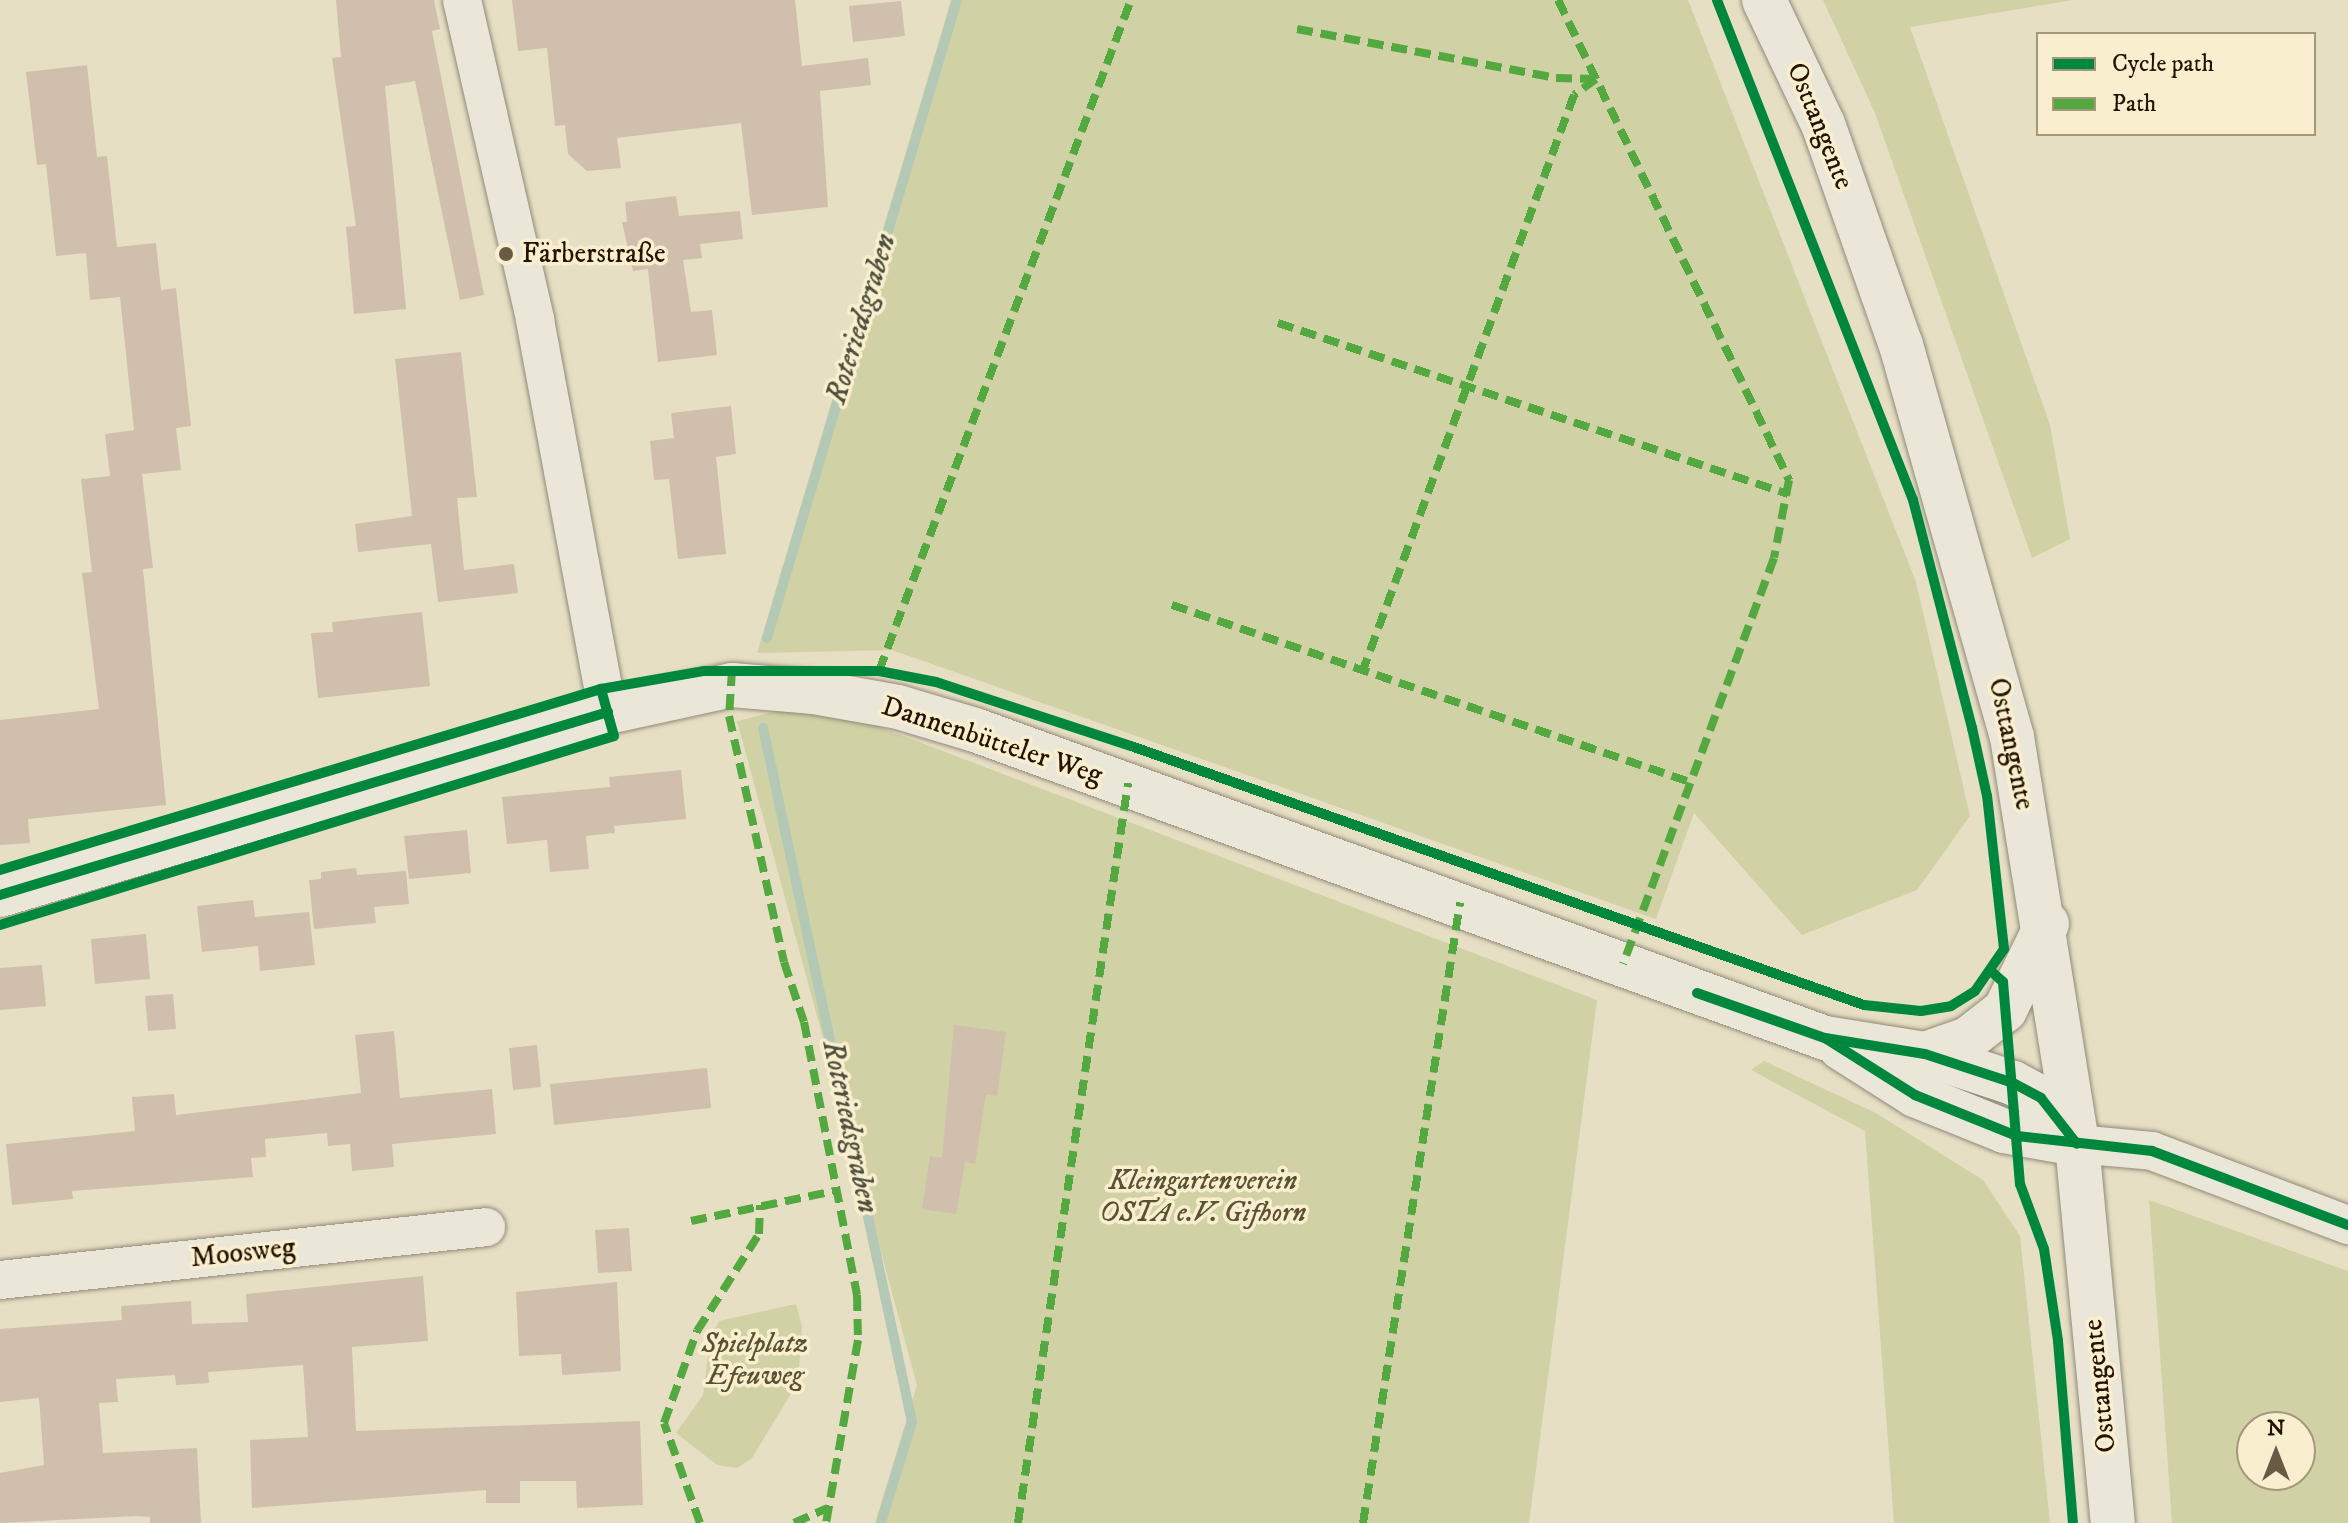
<!DOCTYPE html>
<meta charset="utf-8">
<style>
body{margin:0}
#map{position:relative;width:2348px;height:1523px;overflow:hidden;background:#e7dfc4;font-family:"IM FELL DW Pica",serif}
div>[style]{position:absolute}
[style*='--x']{left:calc(var(--x)*1px);top:calc(var(--y)*1px);width:calc(var(--w)*1px);rotate:calc(var(--a)*1deg)}
.green>*{inset:0;background:#d0d1a5}
.stream>*{height:10px;margin:-5px;padding:0 5px;transform-origin:5px;border-radius:5px;background:#b3c9b5}
.building>*{inset:0;background:#d0bfac}
.roads{filter:drop-shadow(0 0 2px #918a79) drop-shadow(0 0 2px #918a79)}
.street>*{height:38px;margin:-19px;padding:0 19px;transform-origin:19px;border-radius:19px;background:#eae7d9}
.secondary>*{height:44px;margin:-22px;padding:0 22px;transform-origin:22px;border-radius:22px;background:#eae7d9}
.quiet>*{height:8px;margin-top:-4px;transform-origin:0;background:repeating-linear-gradient(90deg,#53a840 0 16px,transparent 0 24px)}
.cycleway>*{height:10px;margin:-5px;padding:0 5px;transform-origin:5px;border-radius:5px;background:#00873e}
.dots>*{width:22px;height:22px;translate:-50% -50%;box-sizing:border-box;border:4px solid #f9efcf;border-radius:50%}
span{translate:-50% -50%;white-space:nowrap;text-align:center;line-height:1.15;-webkit-text-stroke:7px #f9efcf;paint-order:stroke}
.street-label{font-size:28px;color:#231300}
.poi-label{font-size:28px;color:#231300}
.left{translate:0 -50%;text-align:left}
.park-label{font-size:28px;color:#595131;font-style:italic}
.water-label{font-size:30px;color:#4e4f3d;font-style:italic}
.legend{position:absolute;left:2036px;top:32px;width:280px;height:104px;box-sizing:border-box;background:#f9efcf;border:2px solid #a3977c;margin:0;padding:10px 14px;list-style:none;font-size:24px;color:#231300}
.legend li{display:flex;align-items:center;gap:16px;height:40px}
.legend b{width:40px;border:2px solid #a3977c}
.north{position:absolute;left:2236px;top:1411px;width:80px;height:80px;box-sizing:border-box;background:#f9efcf;border:2px solid #a3977c;border-radius:50%;rotate:0deg;font-size:22px;font-weight:700;line-height:32px;text-align:center;color:#231300}
.north::after{content:'';display:block;margin:auto;width:28px;height:36px;background:#685a45;clip-path:polygon(50% 0,100% 100%,50% 72%,0 100%)}
</style>
<div id="map">
<div class="green">
<i style="clip-path:polygon(951px 0,1688px 0,1916px 582px,1970px 816px,1917px 890px,1802px 935px,1694px 813px,1656px 919px,892px 650px,757px 653px)"></i>
<i style="clip-path:polygon(1823px 0,2073px 0,1910px 27px,2050px 425px,2070px 539px,2032px 558px,1875px 113px)"></i>
<i style="clip-path:polygon(814px 702px,1597px 1000px,1529px 1523px,875px 1523px,917px 1385px,737px 721px)"></i>
<i style="clip-path:polygon(1764px 1061px,1876px 1113px,1983px 1180px,2020px 1236px,2050px 1523px,1894px 1523px,1865px 1131px,1751px 1070px)"></i>
<i style="clip-path:polygon(evenodd,2149px 1200px,2348px 1271px,2348px 1523px,2172px 1523px,2149px 1200px,2252px 1427px,2300px 1427px,2300px 1475px,2252px 1475px,2252px 1427px)"></i>
<i style="clip-path:polygon(796px 1304px,802px 1326px,798px 1382px,752px 1458px,737px 1468px,717px 1465px,676px 1433px,703px 1395px,710px 1340px,719px 1321px)"></i>
</div>
<div class="stream">
<i style="--x:767;--y:638;--w:666;--a:-73.42"></i>
<i style="--x:763;--y:728;--w:710;--a:77.88"></i>
<i style="--x:912;--y:1422;--w:106;--a:107.1"></i>
</div>
<div class="building">
<i style="clip-path:polygon(336px 0,434px 0,440px 29px,432px 31px,484px 295px,460px 300px,415px 81px,385px 86px,406px 309px,354px 314px,346px 227px,356px 226px,332px 58px,341px 57px)"></i>
<i style="clip-path:polygon(512px 0,795px 0,802px 66px,868px 58px,871px 85px,820px 91px,828px 207px,752px 215px,741px 123px,617px 138px,621px 168px,587px 171px,568px 154px,565px 125px,555px 126px,547px 48px,518px 51px)"></i>
<i style="clip-path:polygon(901px 1px,905px 36px,853px 42px,849px 6px)"></i>
<i style="clip-path:polygon(87px 65px,97px 157px,107px 156px,117px 247px,156px 243px,161px 290px,176px 288px,191px 426px,176px 428px,181px 470px,142px 474px,153px 568px,143px 569px,166px 805px,28px 819px,30px 843px,0 845px,0 720px,99px 709px,82px 573px,92px 572px,81px 479px,110px 476px,105px 434px,134px 430px,120px 297px,90px 300px,86px 253px,56px 256px,46px 164px,37px 165px,26px 72px)"></i>
<i style="clip-path:polygon(676px 196px,679px 216px,740px 211px,743px 239px,700px 244px,702px 258px,683px 260px,691px 312px,712px 310px,717px 355px,658px 362px,648px 269px,633px 271px,622px 222px,627px 222px,625px 202px)"></i>
<i style="clip-path:polygon(461px 352px,477px 497px,457px 498px,464px 570px,514px 564px,518px 593px,438px 602px,431px 544px,358px 552px,355px 524px,412px 516px,395px 359px)"></i>
<i style="clip-path:polygon(731px 406px,736px 454px,716px 457px,726px 554px,678px 559px,669px 479px,654px 480px,650px 441px,674px 438px,671px 413px)"></i>
<i style="clip-path:polygon(422px 612px,430px 686px,318px 698px,311px 633px,333px 632px,332px 622px)"></i>
<i style="clip-path:polygon(681px 770px,686px 819px,614px 826px,615px 833px,586px 836px,589px 869px,550px 872px,547px 840px,507px 844px,502px 797px,610px 787px,609px 777px)"></i>
<i style="clip-path:polygon(467px 830px,471px 873px,409px 879px,404px 836px)"></i>
<i style="clip-path:polygon(356px 868px,357px 875px,406px 871px,409px 904px,374px 907px,376px 923px,314px 929px,309px 880px,321px 879px,321px 872px)"></i>
<i style="clip-path:polygon(253px 900px,255px 917px,309px 912px,315px 965px,260px 971px,258px 946px,202px 952px,197px 906px)"></i>
<i style="clip-path:polygon(146px 934px,150px 979px,95px 984px,91px 939px)"></i>
<i style="clip-path:polygon(42px 965px,46px 1006px,0 1010px,0 968px)"></i>
<i style="clip-path:polygon(173px 994px,176px 1029px,148px 1031px,145px 996px)"></i>
<i style="clip-path:polygon(954px 1025px,1006px 1032px,997px 1096px,986px 1094px,975px 1164px,965px 1162px,956px 1214px,922px 1209px,930px 1156px,942px 1158px)"></i>
<i style="clip-path:polygon(394px 1031px,400px 1098px,492px 1089px,496px 1134px,392px 1144px,394px 1167px,352px 1171px,350px 1144px,328px 1146px,327px 1133px,265px 1139px,266px 1157px,251px 1158px,253px 1177px,72px 1191px,73px 1199px,12px 1205px,6px 1144px,135px 1131px,132px 1097px,174px 1094px,176px 1115px,361px 1093px,355px 1035px)"></i>
<i style="clip-path:polygon(537px 1045px,541px 1087px,513px 1090px,509px 1048px)"></i>
<i style="clip-path:polygon(707px 1068px,711px 1108px,554px 1125px,550px 1084px)"></i>
<i style="clip-path:polygon(629px 1228px,632px 1271px,598px 1273px,595px 1230px)"></i>
<i style="clip-path:polygon(423px 1276px,428px 1341px,352px 1347px,356px 1431px,640px 1421px,643px 1505px,577px 1508px,576px 1481px,520px 1481px,520px 1503px,486px 1503px,486px 1490px,252px 1508px,250px 1440px,308px 1437px,303px 1365px,208px 1372px,209px 1383px,176px 1385px,175px 1375px,116px 1379px,118px 1402px,99px 1403px,103px 1453px,197px 1448px,201px 1523px,150px 1523px,150px 1517px,137px 1516px,0 1523px,0 1473px,44px 1465px,39px 1398px,0 1402px,0 1329px,122px 1320px,121px 1306px,191px 1301px,192px 1324px,248px 1322px,246px 1294px)"></i>
<i style="clip-path:polygon(617px 1282px,621px 1371px,562px 1375px,561px 1354px,519px 1356px,516px 1292px)"></i>
</div>
<div class="roads">
<div class="street">
<i style="--x:462;--y:0;--w:328;--a:77.1"></i>
<i style="--x:535;--y:320;--w:399;--a:79.5"></i>
<i style="--x:2077;--y:1144;--w:75;--a:5.3"></i>
<i style="--x:2152;--y:1151;--w:210;--a:20.7"></i>
<i style="--x:0;--y:1280;--w:489;--a:-6.2"></i>
</div>
<div class="secondary">
<i style="--x:1764;--y:0;--w:137;--a:64.6"></i>
<i style="--x:1823;--y:124;--w:234;--a:70.6"></i>
<i style="--x:1901;--y:345;--w:407;--a:74.2"></i>
<i style="--x:2012;--y:737;--w:412;--a:80.9"></i>
<i style="--x:2077;--y:1144;--w:381;--a:84.6"></i>
<i style="--x:0;--y:895;--w:635;--a:-16.75"></i>
<i style="--x:608;--y:712;--w:127;--a:-12.3"></i>
<i style="--x:732;--y:685;--w:82;--a:4.9"></i>
<i style="--x:814;--y:692;--w:85;--a:10.1"></i>
<i style="--x:898;--y:707;--w:80;--a:16.6"></i>
<i style="--x:975;--y:730;--w:904;--a:19.92"></i>
<i style="--x:1825;--y:1038;--w:101;--a:9.1"></i>
<i style="--x:1925;--y:1054;--w:93;--a:18.2"></i>
<i style="--x:2013;--y:1083;--w:32;--a:28"></i>
<i style="--x:2041;--y:1098;--w:58;--a:52"></i>
<i style="--x:1841;--y:1048;--w:88;--a:32.4"></i>
<i style="--x:1915;--y:1095;--w:96;--a:22"></i>
<i style="--x:2004;--y:1131;--w:74;--a:10.1"></i>
<i style="--x:1925;--y:1054;--w:46;--a:-19.2"></i>
<i style="--x:1968;--y:1039;--w:47;--a:-38.1"></i>
<i style="--x:2005;--y:1010;--w:96;--a:-64"></i>
</div>
</div>
<div class="quiet">
<i style="--x:1558;--y:0;--w:533;--a:64.3"></i>
<i style="--x:1789;--y:480;--w:79;--a:100.9"></i>
<i style="--x:1774;--y:558;--w:433;--a:110.4"></i>
<i style="--x:1297;--y:29;--w:264;--a:10.7"></i>
<i style="--x:1556;--y:78;--w:40;--a:1.4"></i>
<i style="--x:1596;--y:79;--w:27;--a:144"></i>
<i style="--x:1574;--y:95;--w:612;--a:110.15"></i>
<i style="--x:1278;--y:323;--w:538;--a:18.54"></i>
<i style="--x:1172;--y:605;--w:547;--a:18.87"></i>
<i style="--x:732;--y:670;--w:46;--a:93.7"></i>
<i style="--x:729;--y:716;--w:252;--a:77.4"></i>
<i style="--x:784;--y:962;--w:63;--a:71.6"></i>
<i style="--x:804;--y:1022;--w:278;--a:79"></i>
<i style="--x:857;--y:1295;--w:45;--a:88.7"></i>
<i style="--x:858;--y:1340;--w:186;--a:99.9"></i>
<i style="--x:879;--y:671;--w:717;--a:-69.42"></i>
<i style="--x:691;--y:1221;--w:147;--a:-11.8"></i>
<i style="--x:700;--y:1523;--w:106;--a:-109.8"></i>
<i style="--x:664;--y:1423;--w:98;--a:-70.3"></i>
<i style="--x:697;--y:1331;--w:115;--a:-57.4"></i>
<i style="--x:759;--y:1234;--w:29;--a:-88"></i>
<i style="--x:794;--y:1523;--w:37;--a:-24"></i>
<i style="--x:1018;--y:1523;--w:748;--a:-81.54"></i>
<i style="--x:1363;--y:1523;--w:628;--a:-81.11"></i>
</div>
<div class="cycleway">
<i style="--x:0;--y:870;--w:628;--a:-16.76"></i>
<i style="--x:601;--y:689;--w:105;--a:-9.9"></i>
<i style="--x:704;--y:671;--w:175;--a:0"></i>
<i style="--x:879;--y:671;--w:58;--a:10.9"></i>
<i style="--x:936;--y:682;--w:205;--a:18.2"></i>
<i style="--x:1131;--y:746;--w:777;--a:19.46"></i>
<i style="--x:1864;--y:1005;--w:57;--a:6"></i>
<i style="--x:1921;--y:1011;--w:30;--a:-9"></i>
<i style="--x:1951;--y:1006;--w:28;--a:-32"></i>
<i style="--x:1975;--y:991;--w:51;--a:-55.4"></i>
<i style="--x:2004;--y:949;--w:154;--a:-96.3"></i>
<i style="--x:1987;--y:796;--w:70;--a:-102.4"></i>
<i style="--x:1972;--y:728;--w:236;--a:-104.5"></i>
<i style="--x:1913;--y:500;--w:537;--a:-111.41"></i>
<i style="--x:0;--y:895;--w:635;--a:-16.75"></i>
<i style="--x:0;--y:925;--w:642;--a:-17.11"></i>
<i style="--x:614;--y:736;--w:49;--a:-105.5"></i>
<i style="--x:1992;--y:972;--w:15;--a:42"></i>
<i style="--x:2003;--y:982;--w:203;--a:85.2"></i>
<i style="--x:2020;--y:1184;--w:69;--a:69.7"></i>
<i style="--x:2044;--y:1249;--w:93;--a:81.3"></i>
<i style="--x:2058;--y:1341;--w:183;--a:85.3"></i>
<i style="--x:1697;--y:993;--w:136;--a:19.4"></i>
<i style="--x:1825;--y:1038;--w:101;--a:9.1"></i>
<i style="--x:1925;--y:1054;--w:93;--a:18.2"></i>
<i style="--x:2013;--y:1083;--w:32;--a:28"></i>
<i style="--x:2041;--y:1098;--w:58;--a:52"></i>
<i style="--x:1825;--y:1038;--w:107;--a:32.3"></i>
<i style="--x:1915;--y:1095;--w:110;--a:21.9"></i>
<i style="--x:2017;--y:1136;--w:136;--a:6.3"></i>
<i style="--x:2152;--y:1151;--w:210;--a:20.7"></i>
</div>
<div class="dots">
<i style="left:506px;top:254px;background:#685a45"></i>
</div>
<div class="street-label">
<span style="left:1820px;top:126px;rotate:68deg">Osttangente</span>
<span style="left:992px;top:741px;rotate:18deg">Dannenbütteler Weg</span>
<span style="left:2011px;top:744px;rotate:78deg">Osttangente</span>
<span style="left:243px;top:1253px;rotate:-6deg">Moosweg</span>
<span style="left:2100px;top:1386px;rotate:-96deg">Osttangente</span>
</div>
<div class="poi-label">
<span class="left" style="left:522px;top:254px">Färberstraße</span>
</div>
<div class="park-label">
<span style="left:1203px;top:1197px">Kleingartenverein<br>OSTA e.V. Gifhorn</span>
<span style="left:755px;top:1360px">Spielplatz<br>Efeuweg</span>
</div>
<div class="water-label">
<span style="left:862px;top:319px;rotate:-73deg">Roteriedsgraben</span>
<span style="left:849px;top:1127px;rotate:78deg">Roteriedsgraben</span>
</div>
<ul class="legend">
<li><b style="height:10px;background:#00873e"></b>Cycle path</li>
<li><b style="height:10px;background:#53a840"></b>Path</li>
</ul>
<div class="north">N</div>
</div>
